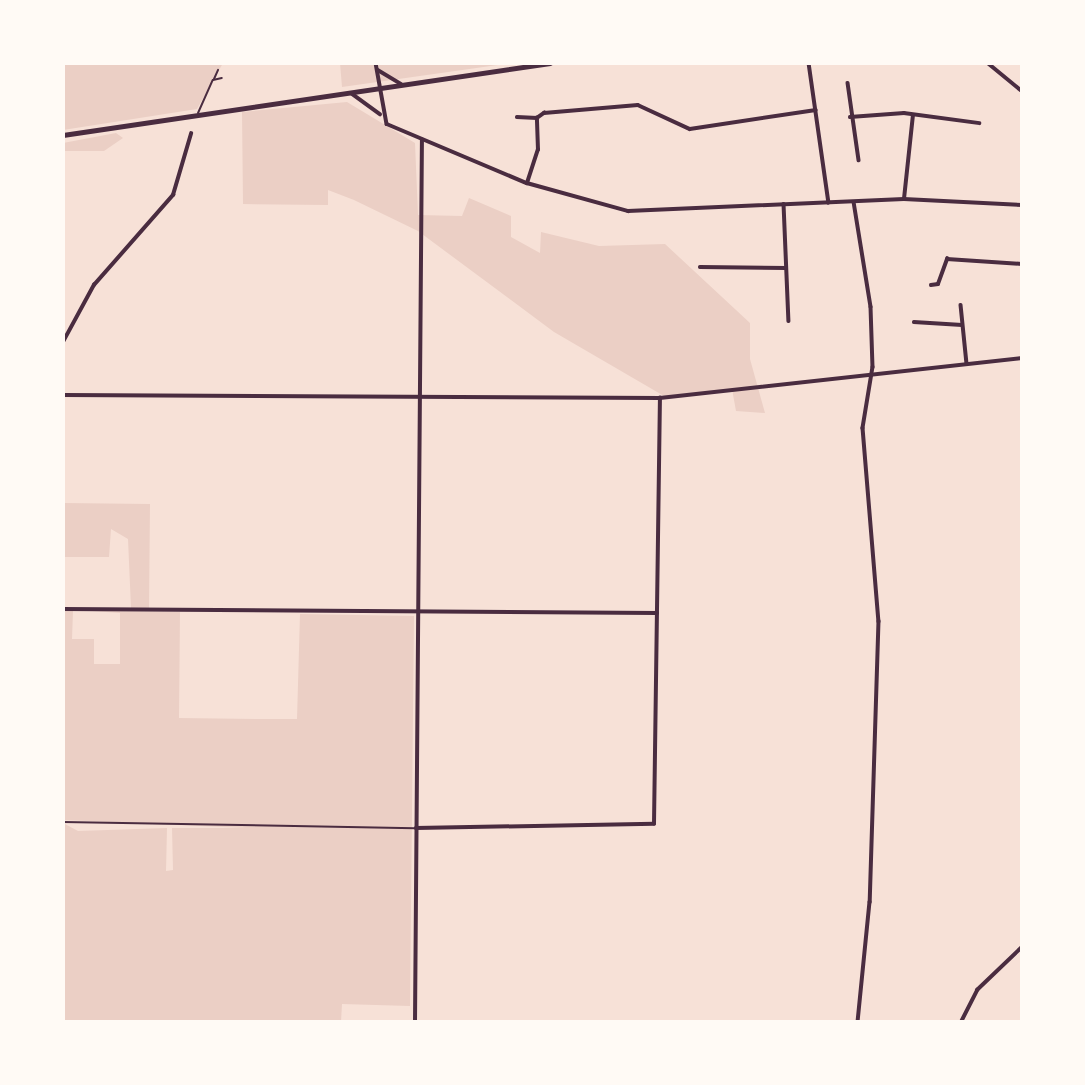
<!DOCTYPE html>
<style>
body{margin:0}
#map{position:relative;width:1085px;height:1085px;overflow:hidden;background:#f7e1d7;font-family:"PT Sans Narrow",sans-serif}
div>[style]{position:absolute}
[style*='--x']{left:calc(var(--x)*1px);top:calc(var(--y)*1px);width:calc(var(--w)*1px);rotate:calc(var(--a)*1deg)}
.green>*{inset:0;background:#ebcfc5}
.service>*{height:2px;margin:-1px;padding:0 1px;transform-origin:1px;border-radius:1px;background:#4a2c40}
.minor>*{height:3.5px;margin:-1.75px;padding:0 1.75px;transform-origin:1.75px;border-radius:1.75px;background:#4a2c40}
.secondary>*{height:4.5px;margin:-2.25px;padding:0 2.25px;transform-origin:2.25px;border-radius:2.25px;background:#4a2c40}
span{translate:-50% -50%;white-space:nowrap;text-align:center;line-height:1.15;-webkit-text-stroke:6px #fffaf5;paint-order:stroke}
.frame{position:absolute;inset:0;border:65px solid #fffaf5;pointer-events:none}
</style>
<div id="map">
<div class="green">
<i style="clip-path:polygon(63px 63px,223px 63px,197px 109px,63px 130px)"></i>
<i style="clip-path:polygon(340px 63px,511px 63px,342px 87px)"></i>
<i style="clip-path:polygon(347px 102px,415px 143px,418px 215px,462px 216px,469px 198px,511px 216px,511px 237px,540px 253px,541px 232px,599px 246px,665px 244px,750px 323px,750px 359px,765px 413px,736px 411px,732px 389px,664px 396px,554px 332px,418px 231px,354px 200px,328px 190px,328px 205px,243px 204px,242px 112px)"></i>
<i style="clip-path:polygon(116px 133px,123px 138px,104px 151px,63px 151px,63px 143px)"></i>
<i style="clip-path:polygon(63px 503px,150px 504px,149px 609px,131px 608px,128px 539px,111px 529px,109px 557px,63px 557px)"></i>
<i style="clip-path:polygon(63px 611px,73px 611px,72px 639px,94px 639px,94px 664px,120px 664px,120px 613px,92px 611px,180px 612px,179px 718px,258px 719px,297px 719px,300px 614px,414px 616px,410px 1006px,342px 1004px,341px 1022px,63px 1022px,63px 823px,78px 831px,167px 828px,166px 871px,173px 870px,172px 828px,246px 828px,63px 820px)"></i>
</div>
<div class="service">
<i style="--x:214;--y:79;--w:10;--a:-66"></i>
<i style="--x:198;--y:113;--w:36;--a:-66"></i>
<i style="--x:213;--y:80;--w:9;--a:-13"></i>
<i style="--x:63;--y:822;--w:352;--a:1"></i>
</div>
<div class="minor">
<i style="--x:376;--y:63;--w:62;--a:79.8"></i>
<i style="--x:387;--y:124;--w:152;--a:22.9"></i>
<i style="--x:527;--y:183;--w:105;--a:15.5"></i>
<i style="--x:628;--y:211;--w:276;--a:-2.5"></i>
<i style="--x:904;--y:199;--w:118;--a:2.9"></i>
<i style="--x:809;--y:63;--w:141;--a:81.9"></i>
<i style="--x:988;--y:63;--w:44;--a:39.5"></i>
<i style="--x:378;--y:70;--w:27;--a:31"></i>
<i style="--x:848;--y:83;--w:78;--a:81.9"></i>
<i style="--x:351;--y:93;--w:36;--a:36"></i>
<i style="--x:517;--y:117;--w:20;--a:3"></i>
<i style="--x:850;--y:117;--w:54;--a:-4.2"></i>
<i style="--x:904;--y:113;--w:76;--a:7.6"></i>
<i style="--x:527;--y:183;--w:35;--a:-72"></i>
<i style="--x:538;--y:150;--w:32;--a:-92"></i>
<i style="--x:537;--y:118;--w:9;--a:-36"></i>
<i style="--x:544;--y:113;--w:94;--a:-4.9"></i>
<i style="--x:638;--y:105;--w:57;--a:24.8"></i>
<i style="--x:690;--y:129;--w:127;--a:-8.6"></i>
<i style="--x:904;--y:199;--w:84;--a:-83.9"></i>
<i style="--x:854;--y:202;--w:106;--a:80.8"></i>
<i style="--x:871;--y:307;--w:60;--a:88.1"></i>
<i style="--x:873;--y:367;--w:62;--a:99.3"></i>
<i style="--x:863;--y:428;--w:194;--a:85.3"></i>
<i style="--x:879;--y:621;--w:281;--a:91.8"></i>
<i style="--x:870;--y:902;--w:121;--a:95.7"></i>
<i style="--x:784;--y:204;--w:117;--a:87.6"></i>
<i style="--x:700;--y:267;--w:86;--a:0.7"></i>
<i style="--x:931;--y:285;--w:7;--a:-8"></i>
<i style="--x:938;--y:284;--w:27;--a:-70"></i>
<i style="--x:947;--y:259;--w:75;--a:3.8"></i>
<i style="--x:961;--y:305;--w:59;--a:84.2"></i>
<i style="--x:914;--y:322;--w:48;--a:3.6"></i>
<i style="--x:63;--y:342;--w:65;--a:-61.5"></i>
<i style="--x:94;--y:285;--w:120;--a:-48.7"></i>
<i style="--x:173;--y:195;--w:64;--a:-73.6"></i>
<i style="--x:63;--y:395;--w:597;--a:0.29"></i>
<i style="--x:660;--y:398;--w:364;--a:-6.3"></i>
<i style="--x:63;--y:609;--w:594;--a:0.39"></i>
<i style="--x:416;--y:828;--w:238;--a:-1"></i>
<i style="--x:654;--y:824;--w:426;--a:-89.2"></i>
<i style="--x:415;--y:1022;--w:882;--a:-89.55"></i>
<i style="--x:961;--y:1022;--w:36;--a:-63"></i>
<i style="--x:977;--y:990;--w:62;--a:-43.7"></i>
</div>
<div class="secondary">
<i style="--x:63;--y:135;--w:492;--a:-8.4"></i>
</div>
<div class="frame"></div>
</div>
